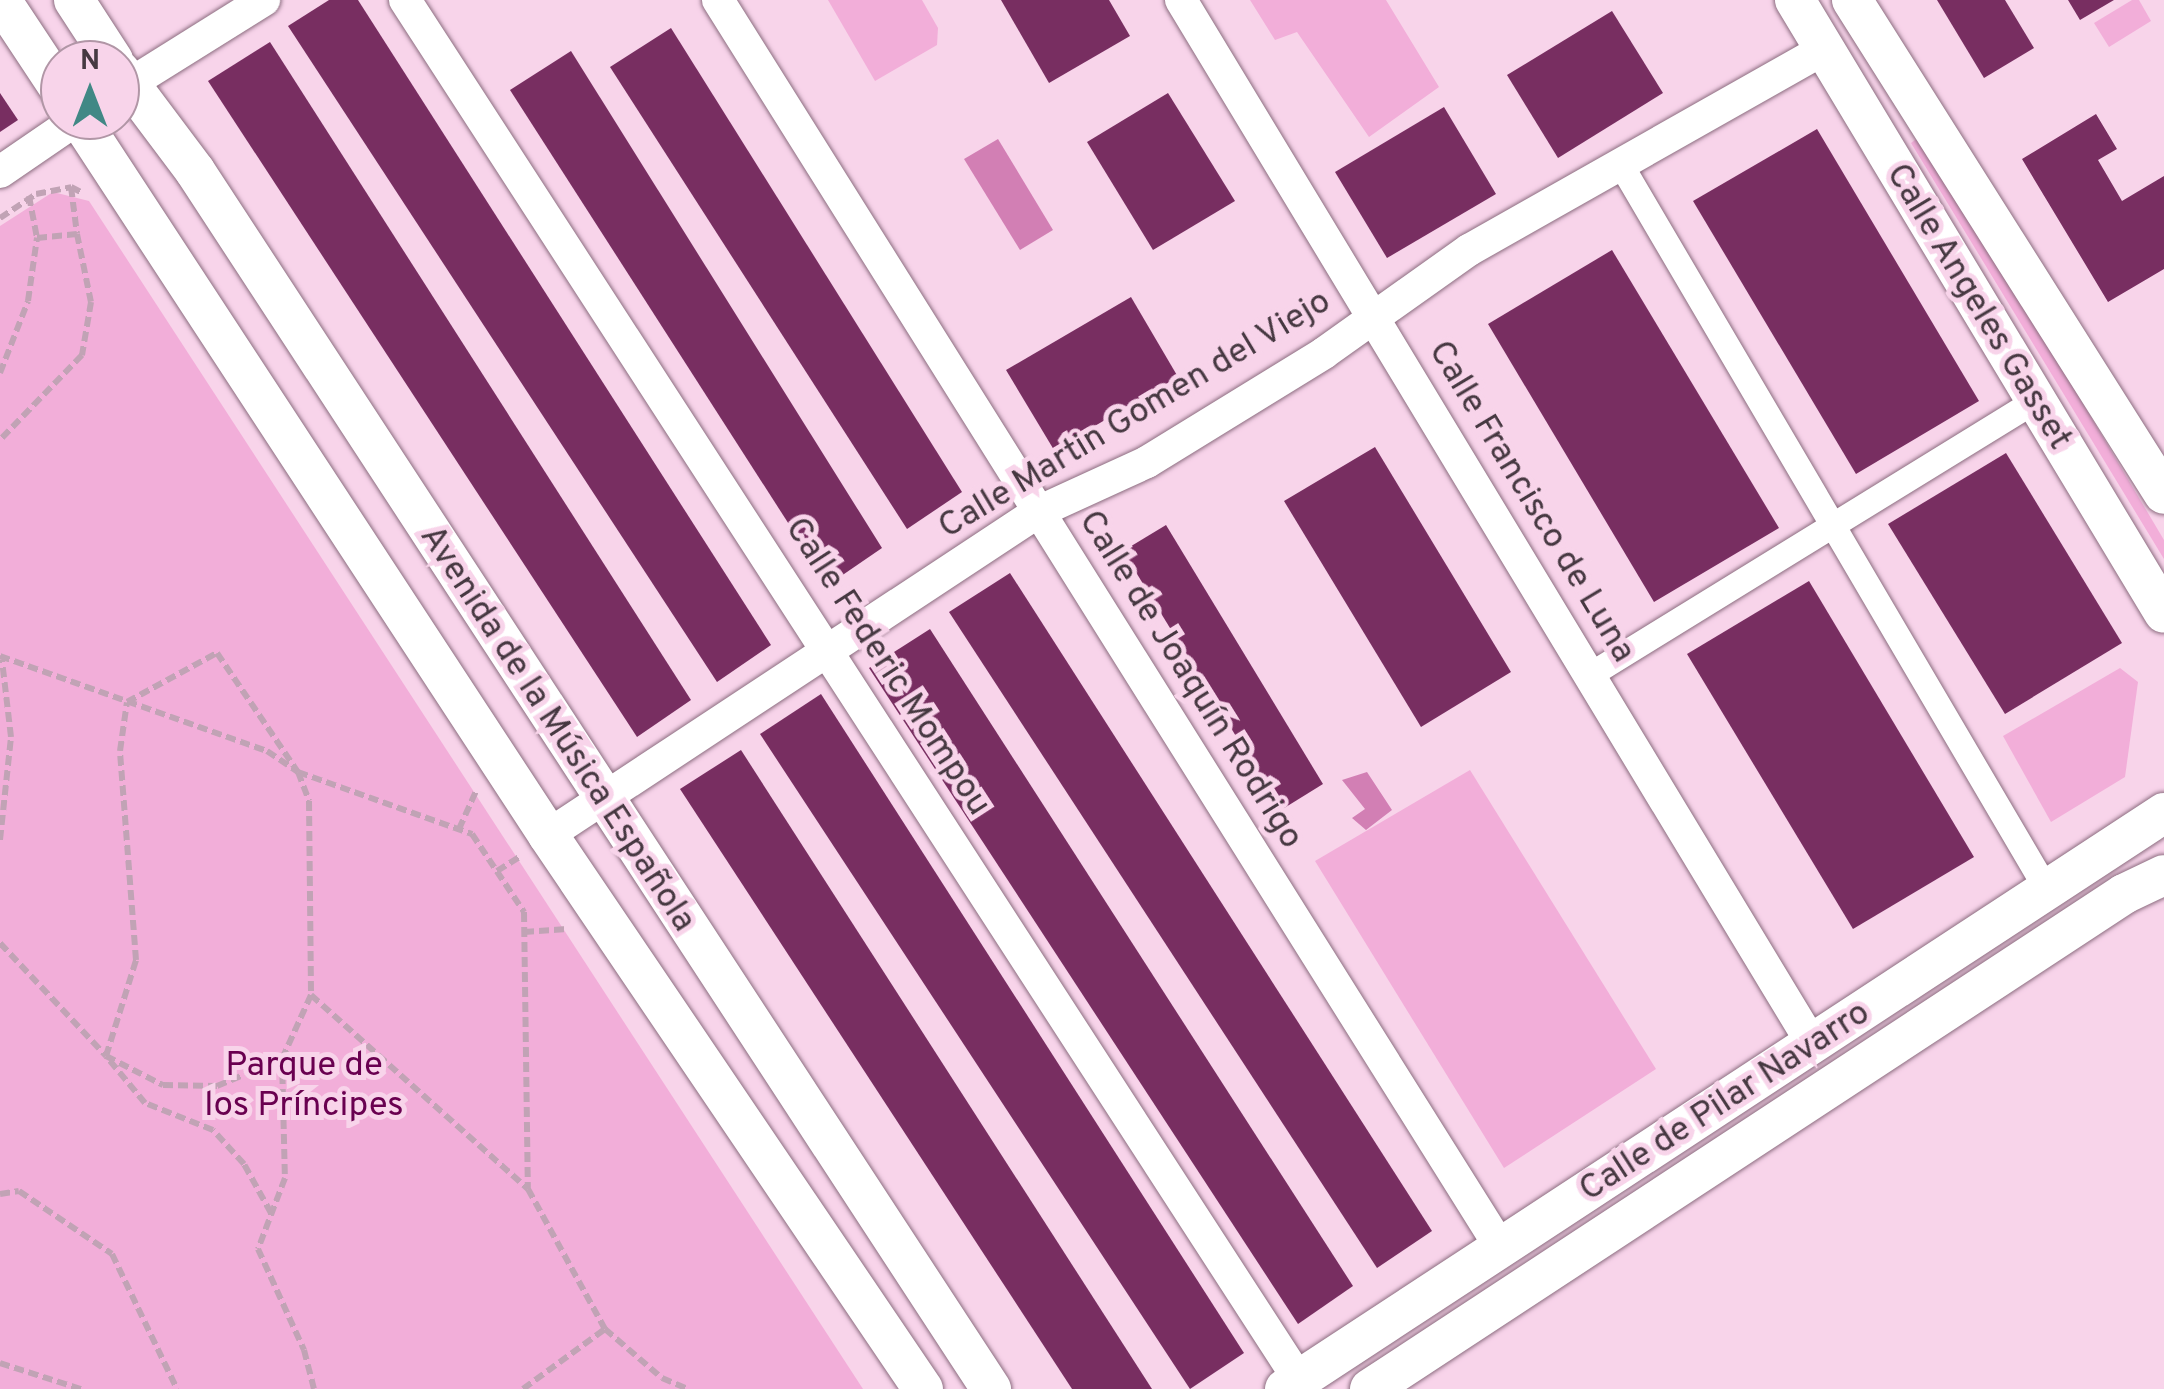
<!DOCTYPE html>
<meta charset="utf-8">
<style>
body{margin:0}
#map{position:relative;width:2164px;height:1389px;overflow:hidden;background:#f8d4ea;font-family:Overpass,sans-serif}
div>[style]{position:absolute}
[style*='--x']{left:calc(var(--x)*1px);top:calc(var(--y)*1px);width:calc(var(--w)*1px);rotate:calc(var(--a)*1deg)}
.green>*{inset:0;background:#f2aed9}
.water>*{inset:0;background:#d27fb4}
.building>*{inset:0;background:#782e61}
.path>*{height:6px;margin-top:-3px;transform-origin:0;background:repeating-linear-gradient(90deg,#c1a3b5 0 10px,transparent 0 15px)}
.roads{filter:drop-shadow(0 0 2px #8c6d80) drop-shadow(0 0 2px #8c6d80)}
.pedestrian>*{height:25px;margin:-12.5px;padding:0 12.5px;transform-origin:12.5px;border-radius:12.5px;background:#fff}
.minor>*{height:32px;margin:-16px;padding:0 16px;transform-origin:16px;border-radius:16px;background:#fff}
.tertiary>*{height:40px;margin:-20px;padding:0 20px;transform-origin:20px;border-radius:20px;background:#fff}
span{translate:-50% -50%;white-space:nowrap;text-align:center;line-height:1.15;-webkit-text-stroke:10px #f8d4ea;paint-order:stroke}
.street-label{font-size:35px;color:#463841}
.park-label{font-size:35px;color:#690050}
.north{position:absolute;left:40px;top:40px;width:100px;height:100px;box-sizing:border-box;background:#f8d4ea;border:2px solid #b196a6;border-radius:50%;rotate:0deg;font-size:28px;font-weight:700;line-height:40px;text-align:center;color:#463841}
.north::after{content:'';display:block;margin:auto;width:35px;height:45px;background:#418885;clip-path:polygon(50% 0,100% 100%,50% 72%,0 100%)}
</style>
<div id="map">
<div class="green">
<i style="clip-path:polygon(828px 0,922px 0,938px 28px,937px 45px,875px 81px)"></i>
<i style="clip-path:polygon(1250px 0,1386px 0,1439px 87px,1369px 137px,1297px 32px,1275px 40px)"></i>
<i style="clip-path:polygon(2132px 0,2139px 0,2151px 21px,2109px 47px,2094px 23px)"></i>
<i style="clip-path:polygon(1923px 134px,2164px 540px,2164px 559px,1911px 143px)"></i>
<i style="clip-path:polygon(53px 192px,89px 201px,863px 1389px,0 1389px,0 226px)"></i>
<i style="clip-path:polygon(2120px 668px,2138px 682px,2125px 777px,2051px 822px,2003px 736px)"></i>
<i style="clip-path:polygon(1470px 770px,1656px 1069px,1504px 1168px,1315px 861px)"></i>
</div>
<div class="water">
<i style="clip-path:polygon(998px 139px,1053px 230px,1020px 250px,964px 159px)"></i>
<i style="clip-path:polygon(1367px 772px,1392px 810px,1366px 830px,1352px 818px,1365px 809px,1342px 780px)"></i>
</div>
<div class="building">
<i style="clip-path:polygon(329px 0,358px 0,771px 645px,717px 682px,288px 26px)"></i>
<i style="clip-path:polygon(1001px 0,1109px 0,1130px 36px,1049px 83px)"></i>
<i style="clip-path:polygon(1937px 0,2005px 0,2034px 48px,1984px 78px)"></i>
<i style="clip-path:polygon(2068px 0,2114px 0,2080px 20px)"></i>
<i style="clip-path:polygon(1612px 11px,1663px 93px,1558px 158px,1507px 75px)"></i>
<i style="clip-path:polygon(671px 28px,962px 492px,907px 529px,610px 67px)"></i>
<i style="clip-path:polygon(270px 42px,691px 700px,637px 737px,208px 81px)"></i>
<i style="clip-path:polygon(571px 51px,882px 548px,828px 585px,510px 90px)"></i>
<i style="clip-path:polygon(0 93px,18px 120px,0 132px)"></i>
<i style="clip-path:polygon(1168px 93px,1235px 201px,1153px 250px,1087px 142px)"></i>
<i style="clip-path:polygon(1444px 107px,1496px 194px,1387px 258px,1335px 172px)"></i>
<i style="clip-path:polygon(2096px 114px,2117px 149px,2098px 160px,2122px 201px,2164px 176px,2164px 269px,2108px 302px,2022px 159px)"></i>
<i style="clip-path:polygon(1817px 129px,1979px 401px,1856px 474px,1693px 201px)"></i>
<i style="clip-path:polygon(1612px 250px,1779px 528px,1654px 602px,1488px 324px)"></i>
<i style="clip-path:polygon(1131px 297px,1178px 377px,1054px 450px,1006px 370px)"></i>
<i style="clip-path:polygon(1375px 447px,1511px 672px,1421px 727px,1284px 501px)"></i>
<i style="clip-path:polygon(2006px 453px,2122px 643px,2005px 714px,1888px 524px)"></i>
<i style="clip-path:polygon(1166px 525px,1323px 784px,1281px 810px,1123px 551px)"></i>
<i style="clip-path:polygon(1010px 573px,1432px 1231px,1377px 1268px,949px 612px)"></i>
<i style="clip-path:polygon(1809px 581px,1974px 857px,1853px 929px,1687px 654px)"></i>
<i style="clip-path:polygon(930px 629px,1353px 1286px,1298px 1324px,869px 668px)"></i>
<i style="clip-path:polygon(821px 694px,1244px 1353px,1190px 1389px,760px 734px)"></i>
<i style="clip-path:polygon(741px 750px,1152px 1389px,1072px 1389px,680px 789px)"></i>
</div>
<div class="path">
<i style="--x:71;--y:187;--w:47;--a:82.7"></i>
<i style="--x:29;--y:196;--w:43;--a:79.2"></i>
<i style="--x:0;--y:218;--w:43;--a:-33.7"></i>
<i style="--x:36;--y:194;--w:36;--a:-11"></i>
<i style="--x:71;--y:187;--w:11;--a:27"></i>
<i style="--x:0;--y:373;--w:77;--a:-68.7"></i>
<i style="--x:28;--y:301;--w:64;--a:-81.9"></i>
<i style="--x:37;--y:238;--w:40;--a:-5.7"></i>
<i style="--x:77;--y:234;--w:69;--a:78.4"></i>
<i style="--x:91;--y:302;--w:54;--a:99.6"></i>
<i style="--x:82;--y:355;--w:118;--a:134"></i>
<i style="--x:0;--y:656;--w:283;--a:19.6"></i>
<i style="--x:267;--y:751;--w:37;--a:34"></i>
<i style="--x:298;--y:772;--w:31;--a:69"></i>
<i style="--x:309;--y:801;--w:194;--a:89.4"></i>
<i style="--x:311;--y:995;--w:291;--a:41.8"></i>
<i style="--x:528;--y:1189;--w:160;--a:61.2"></i>
<i style="--x:605;--y:1329;--w:75;--a:40.7"></i>
<i style="--x:662;--y:1378;--w:28;--a:23"></i>
<i style="--x:459;--y:829;--w:44;--a:-65.8"></i>
<i style="--x:0;--y:840;--w:104;--a:-83.9"></i>
<i style="--x:11;--y:737;--w:78;--a:-96.7"></i>
<i style="--x:497;--y:871;--w:28;--a:-32"></i>
<i style="--x:524;--y:932;--w:43;--a:-4"></i>
<i style="--x:0;--y:943;--w:155;--a:46.8"></i>
<i style="--x:106;--y:1056;--w:64;--a:27"></i>
<i style="--x:163;--y:1085;--w:54;--a:1.1"></i>
<i style="--x:217;--y:1086;--w:70;--a:-22.6"></i>
<i style="--x:311;--y:995;--w:70;--a:114.4"></i>
<i style="--x:282;--y:1059;--w:119;--a:88.6"></i>
<i style="--x:285;--y:1178;--w:76;--a:110.8"></i>
<i style="--x:258;--y:1249;--w:111;--a:65.5"></i>
<i style="--x:304;--y:1350;--w:40;--a:75.6"></i>
<i style="--x:0;--y:1194;--w:19;--a:-9"></i>
<i style="--x:19;--y:1191;--w:112;--a:34.1"></i>
<i style="--x:112;--y:1254;--w:150;--a:64.3"></i>
<i style="--x:271;--y:1213;--w:56;--a:-118.9"></i>
<i style="--x:244;--y:1164;--w:46;--a:-132.4"></i>
<i style="--x:213;--y:1130;--w:73;--a:-158.3"></i>
<i style="--x:145;--y:1103;--w:61;--a:-129.7"></i>
<i style="--x:106;--y:1056;--w:101;--a:-72.6"></i>
<i style="--x:136;--y:960;--w:210;--a:-94.4"></i>
<i style="--x:120;--y:751;--w:49;--a:-81.9"></i>
<i style="--x:127;--y:702;--w:102;--a:-28.6"></i>
<i style="--x:217;--y:653;--w:144;--a:55.8"></i>
<i style="--x:298;--y:772;--w:185;--a:19.6"></i>
<i style="--x:472;--y:834;--w:94;--a:56.3"></i>
<i style="--x:524;--y:912;--w:277;--a:89.2"></i>
<i style="--x:0;--y:1363;--w:85;--a:17.8"></i>
<i style="--x:523;--y:1389;--w:102;--a:-36.2"></i>
</div>
<div class="roads">
<div class="pedestrian">
<i style="--x:1621;--y:165;--w:843;--a:59.57"></i>
<i style="--x:1589;--y:675;--w:523;--a:-31.62"></i>
</div>
<div class="minor">
<i style="--x:405;--y:0;--w:1644;--a:57.06"></i>
<i style="--x:718;--y:0;--w:1473;--a:57.9"></i>
<i style="--x:1181;--y:0;--w:1221;--a:58.84"></i>
<i style="--x:120;--y:90;--w:170;--a:-32"></i>
<i style="--x:0;--y:172;--w:92;--a:-34.4"></i>
<i style="--x:548;--y:835;--w:587;--a:-33.39"></i>
<i style="--x:1038;--y:512;--w:120;--a:-24.6"></i>
<i style="--x:1147;--y:462;--w:208;--a:-31.6"></i>
<i style="--x:1324;--y:353;--w:178;--a:-35.4"></i>
<i style="--x:1469;--y:250;--w:408;--a:-29.5"></i>
</div>
<div class="tertiary">
<i style="--x:1;--y:0;--w:107;--a:56.5"></i>
<i style="--x:74;--y:0;--w:72;--a:57"></i>
<i style="--x:1795;--y:0;--w:715;--a:58.95"></i>
<i style="--x:1852;--y:0;--w:584;--a:57.72"></i>
<i style="--x:120;--y:71;--w:125;--a:53.1"></i>
<i style="--x:195;--y:171;--w:1455;--a:56.83"></i>
<i style="--x:80;--y:120;--w:855;--a:56.79"></i>
<i style="--x:548;--y:835;--w:669;--a:55.91"></i>
<i style="--x:1285;--y:1389;--w:1051;--a:-33.24"></i>
<i style="--x:1370;--y:1389;--w:902;--a:-33.28"></i>
<i style="--x:2124;--y:894;--w:44;--a:-25.4"></i>
</div>
</div>
<div class="street-label">
<span style="left:1978px;top:307px;rotate:59deg">Calle Angeles Gasset</span>
<span style="left:1135px;top:415px;rotate:-31deg">Calle Martin Gomen del Viejo</span>
<span style="left:1531px;top:502px;rotate:59deg">Calle Francisco de Luna</span>
<span style="left:887px;top:667px;rotate:57deg">Calle Federic Mompou</span>
<span style="left:1190px;top:680px;rotate:58deg">Calle de Joaquín Rodrigo</span>
<span style="left:557px;top:729px;rotate:57deg">Avenida de la Música Española</span>
<span style="left:1725px;top:1102px;rotate:-33deg">Calle de Pilar Navarro</span>
</div>
<div class="park-label">
<span style="left:304px;top:1086px">Parque de<br>los Príncipes</span>
</div>
<div class="north">N</div>
</div>
